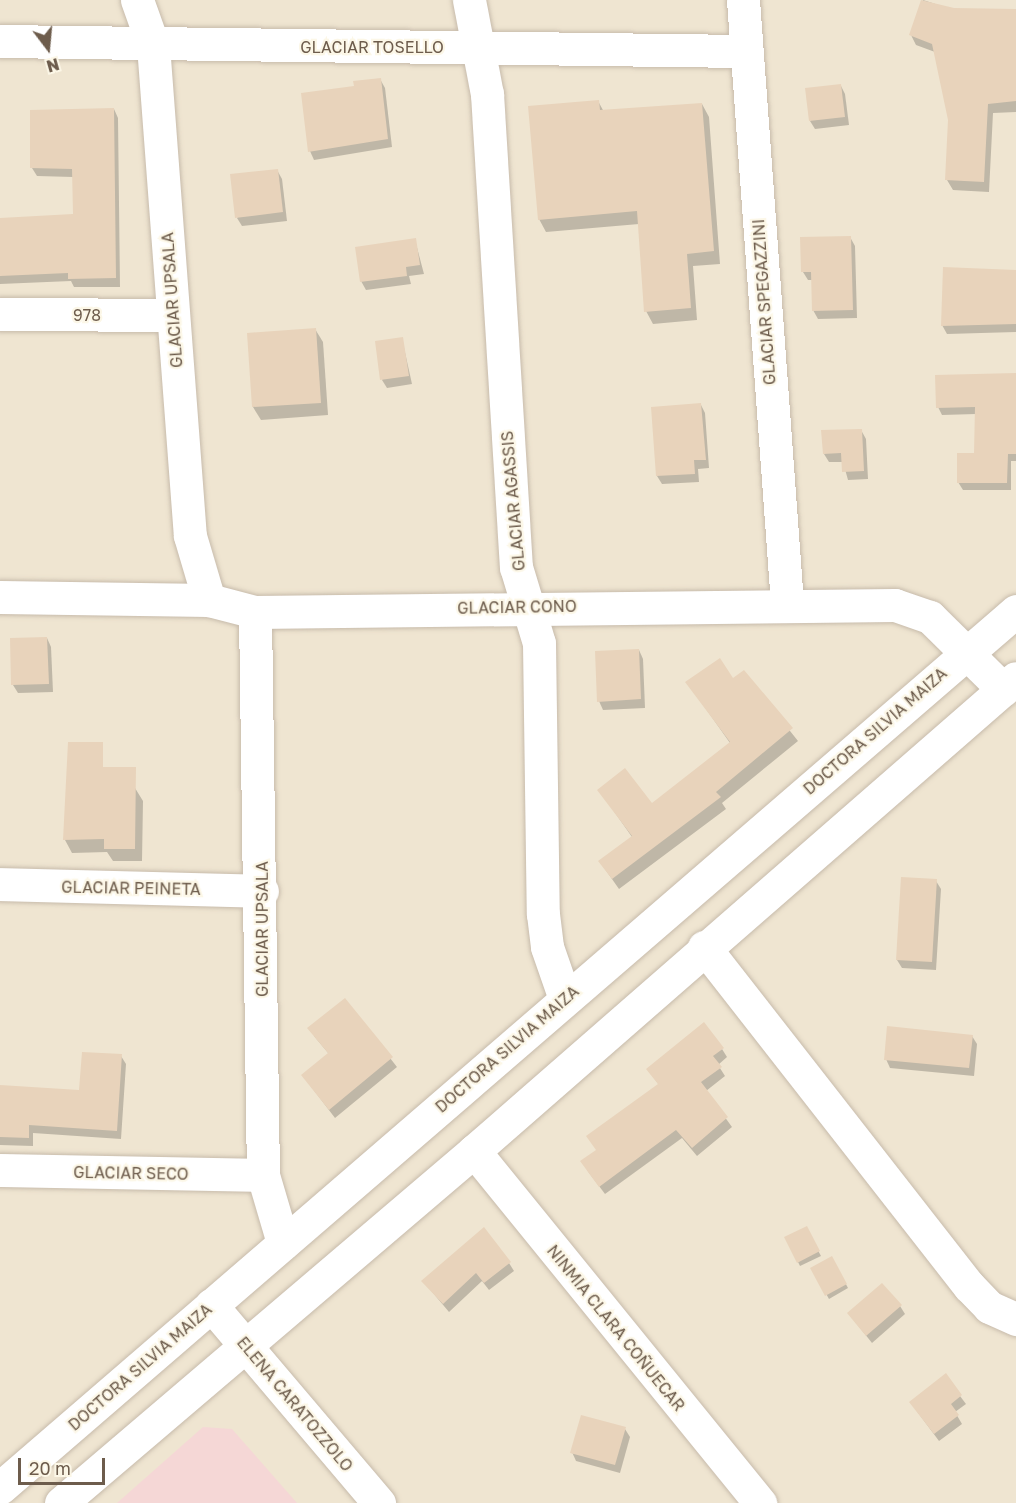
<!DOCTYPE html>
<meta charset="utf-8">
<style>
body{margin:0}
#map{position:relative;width:1016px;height:1503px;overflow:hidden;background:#f9f3e2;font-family:"Golos Text",sans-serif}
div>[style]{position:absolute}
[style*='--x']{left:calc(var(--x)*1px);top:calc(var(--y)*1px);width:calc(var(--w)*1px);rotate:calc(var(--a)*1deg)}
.residential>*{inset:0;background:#efe5d1}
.medical>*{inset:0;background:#f5d7d6}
.shadow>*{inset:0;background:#0003}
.building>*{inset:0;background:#e8d3bb}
.roads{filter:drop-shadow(0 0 2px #c7bbab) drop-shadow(0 0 2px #c7bbab)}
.street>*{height:33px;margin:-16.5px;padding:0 16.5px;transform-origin:16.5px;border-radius:16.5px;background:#fff}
span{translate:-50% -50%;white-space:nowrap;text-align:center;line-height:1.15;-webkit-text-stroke:4.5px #fcf7e7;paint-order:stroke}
.street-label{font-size:16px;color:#6d5c4c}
.north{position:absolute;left:18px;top:18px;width:60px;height:60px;-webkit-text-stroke:4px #fcf7e7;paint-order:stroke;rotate:164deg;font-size:16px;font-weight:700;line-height:24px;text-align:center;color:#6d5c4c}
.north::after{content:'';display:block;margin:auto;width:21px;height:27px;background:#6d5c4c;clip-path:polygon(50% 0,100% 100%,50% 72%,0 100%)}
.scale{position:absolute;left:18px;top:1458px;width:87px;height:27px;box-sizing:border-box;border:3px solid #6d5c4c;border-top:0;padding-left:8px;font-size:18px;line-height:21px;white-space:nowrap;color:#6d5c4c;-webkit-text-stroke:4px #fcf7e7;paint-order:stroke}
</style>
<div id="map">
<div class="residential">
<i style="clip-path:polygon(0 0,1016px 0,1016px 1503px,0 1503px)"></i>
</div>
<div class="medical">
<i style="clip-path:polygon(203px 1427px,232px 1429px,297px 1503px,117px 1503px)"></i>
</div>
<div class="shadow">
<i style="clip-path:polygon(923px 0,954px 10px,1016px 10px,1016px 112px,993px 113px,989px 192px,953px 190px,947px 180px,950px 119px,935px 52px,916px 45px,911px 35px)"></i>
<i style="clip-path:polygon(380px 79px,385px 88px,392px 147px,314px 160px,310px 151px,356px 88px)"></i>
<i style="clip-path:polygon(841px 86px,845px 94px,849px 125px,815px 129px,810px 121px)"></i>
<i style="clip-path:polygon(598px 101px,604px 112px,702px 104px,709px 117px,720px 264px,693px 266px,697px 320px,653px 324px,646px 311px,639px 224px,546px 232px,539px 219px)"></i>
<i style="clip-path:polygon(114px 109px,118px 118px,120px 287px,74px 287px,71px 281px,0 284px,0 219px,74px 216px,73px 177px,37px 176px,32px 168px)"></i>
<i style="clip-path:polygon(277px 170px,282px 179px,287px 221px,242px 226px,237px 218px)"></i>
<i style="clip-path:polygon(850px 237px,855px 246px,857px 318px,818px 319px,813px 310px,813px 280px,808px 280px,803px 272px)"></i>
<i style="clip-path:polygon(415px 240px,424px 274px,409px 276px,411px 284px,366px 290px,361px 281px)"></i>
<i style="clip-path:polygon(1016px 272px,1016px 332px,947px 334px,942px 325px)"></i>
<i style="clip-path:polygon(315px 329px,323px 342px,328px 415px,261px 420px,253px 407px,248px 334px)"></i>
<i style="clip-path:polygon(402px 339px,412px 384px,387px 388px,382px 380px)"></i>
<i style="clip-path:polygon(1016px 375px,1016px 461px,1011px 461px,1011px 490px,963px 490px,958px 482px,975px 455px,976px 414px,942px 415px,938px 407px)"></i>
<i style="clip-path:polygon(701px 405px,705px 413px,709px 468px,698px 469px,699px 482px,662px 484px,657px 476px)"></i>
<i style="clip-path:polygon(861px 430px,866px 439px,868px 479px,848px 480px,843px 462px,829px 462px,824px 454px)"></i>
<i style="clip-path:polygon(47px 638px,51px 647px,53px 692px,18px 693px,13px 685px)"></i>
<i style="clip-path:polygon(639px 650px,643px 659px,645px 708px,603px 710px,599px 701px)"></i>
<i style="clip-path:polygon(743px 672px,798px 741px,722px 803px,726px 809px,619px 889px,600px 862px,632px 837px,599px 790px,652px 805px,730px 743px,687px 682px,733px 680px)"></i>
<i style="clip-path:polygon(68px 786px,135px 788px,143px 801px,142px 861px,113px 861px,107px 852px,72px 853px,65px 840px)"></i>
<i style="clip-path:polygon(936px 881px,941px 889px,936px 970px,902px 968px,897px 960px)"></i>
<i style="clip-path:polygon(345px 1000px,397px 1067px,335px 1118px,303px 1076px,329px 1054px,314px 1036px)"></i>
<i style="clip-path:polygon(972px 1036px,977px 1044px,974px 1076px,890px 1068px,886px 1059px)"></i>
<i style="clip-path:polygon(722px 1049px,727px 1057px,718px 1065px,725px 1076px,706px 1091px,732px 1127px,697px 1156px,682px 1138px,605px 1194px,587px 1170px,597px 1151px,659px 1085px,648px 1069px)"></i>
<i style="clip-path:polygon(121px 1056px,126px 1064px,121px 1139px,33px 1133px,33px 1146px,0 1145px,0 1087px,81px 1092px)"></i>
<i style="clip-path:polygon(806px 1228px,821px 1256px,800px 1266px,786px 1238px)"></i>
<i style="clip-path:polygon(832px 1258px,848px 1288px,829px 1299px,812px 1269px)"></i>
<i style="clip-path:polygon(509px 1263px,514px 1271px,489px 1290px,482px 1281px,449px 1312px,423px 1281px)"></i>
<i style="clip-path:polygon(900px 1306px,905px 1314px,872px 1343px,849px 1314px)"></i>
<i style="clip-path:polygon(945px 1376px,966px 1404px,955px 1412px,962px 1424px,939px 1441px,916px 1410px)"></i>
<i style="clip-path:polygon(625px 1429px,630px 1437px,620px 1473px,576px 1461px,572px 1452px)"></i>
</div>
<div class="building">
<i style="clip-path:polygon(921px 0,954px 8px,1016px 9px,1016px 101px,988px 104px,984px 182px,945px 180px,948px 120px,932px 44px,909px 35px)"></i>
<i style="clip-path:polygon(381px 78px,388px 139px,308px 152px,301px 93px,354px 86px,353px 81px)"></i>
<i style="clip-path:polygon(841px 84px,845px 117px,809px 121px,805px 88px)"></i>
<i style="clip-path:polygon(599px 100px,600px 110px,702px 103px,714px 251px,687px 254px,691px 308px,644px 312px,637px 211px,538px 220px,528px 106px)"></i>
<i style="clip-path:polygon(114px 108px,116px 278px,68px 279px,68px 273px,0 276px,0 218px,73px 214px,72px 169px,30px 168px,30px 110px)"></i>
<i style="clip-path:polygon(278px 169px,283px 212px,235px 218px,230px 174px)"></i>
<i style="clip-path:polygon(851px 236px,853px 310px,812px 311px,811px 272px,801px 272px,800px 237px)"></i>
<i style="clip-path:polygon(416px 238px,420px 265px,406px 267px,407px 276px,360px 282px,355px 247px)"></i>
<i style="clip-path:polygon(943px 267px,1016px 270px,1016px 324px,941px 326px)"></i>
<i style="clip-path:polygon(316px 328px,321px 403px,252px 407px,247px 333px)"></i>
<i style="clip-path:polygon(403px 337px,409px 376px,380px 380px,375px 341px)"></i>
<i style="clip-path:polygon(1016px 373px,1016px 454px,1008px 454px,1007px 483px,957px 483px,957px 453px,974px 453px,975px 407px,936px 408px,935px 375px)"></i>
<i style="clip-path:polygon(701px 403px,706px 460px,694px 460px,695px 474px,656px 476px,651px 407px)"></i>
<i style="clip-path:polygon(862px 429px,864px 471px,842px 472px,841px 453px,823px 454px,821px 430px)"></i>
<i style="clip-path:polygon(47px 637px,49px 684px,11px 685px,10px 638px)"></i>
<i style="clip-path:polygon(639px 649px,641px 699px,597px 702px,595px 651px)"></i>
<i style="clip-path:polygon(720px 658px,733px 678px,744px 670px,793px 728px,716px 792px,721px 797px,612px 879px,598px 861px,632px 836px,597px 790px,625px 768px,652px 803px,730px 742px,685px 682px)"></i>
<i style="clip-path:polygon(68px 742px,103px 742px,103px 767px,136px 767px,135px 849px,104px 849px,104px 839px,63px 840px)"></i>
<i style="clip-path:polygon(901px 877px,937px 879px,932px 962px,896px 960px)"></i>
<i style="clip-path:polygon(345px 998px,393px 1057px,329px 1110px,301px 1075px,328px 1053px,307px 1028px)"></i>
<i style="clip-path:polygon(704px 1022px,724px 1048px,713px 1056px,722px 1067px,701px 1082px,728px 1117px,692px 1148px,676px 1130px,599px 1187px,580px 1161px,596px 1150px,586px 1136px,658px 1084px,646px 1069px)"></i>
<i style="clip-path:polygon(887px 1026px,973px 1035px,969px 1068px,884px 1060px)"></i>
<i style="clip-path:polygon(82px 1052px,122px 1054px,117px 1131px,29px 1125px,29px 1138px,0 1137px,0 1085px,79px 1090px)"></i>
<i style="clip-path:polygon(807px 1226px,820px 1251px,797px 1263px,784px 1237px)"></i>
<i style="clip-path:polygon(484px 1227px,511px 1262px,484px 1283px,476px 1273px,443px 1304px,421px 1281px)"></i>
<i style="clip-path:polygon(832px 1256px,847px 1284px,825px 1296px,810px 1268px)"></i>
<i style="clip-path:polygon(882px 1283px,902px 1305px,866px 1336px,847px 1313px)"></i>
<i style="clip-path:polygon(946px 1373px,962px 1395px,951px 1404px,959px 1415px,934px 1434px,909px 1402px)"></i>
<i style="clip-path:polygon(581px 1415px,626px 1427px,615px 1465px,570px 1453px)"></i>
</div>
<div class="roads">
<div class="street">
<i style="--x:137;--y:0;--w:48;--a:70.4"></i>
<i style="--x:153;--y:45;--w:492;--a:85.7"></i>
<i style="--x:190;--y:536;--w:67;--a:73.5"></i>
<i style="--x:469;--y:0;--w:96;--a:79.2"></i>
<i style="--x:487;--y:94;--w:474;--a:86.5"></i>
<i style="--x:516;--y:567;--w:79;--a:73.2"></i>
<i style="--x:539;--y:643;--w:271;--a:89.2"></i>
<i style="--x:543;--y:914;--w:33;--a:83"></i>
<i style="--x:547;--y:947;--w:55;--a:70.9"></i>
<i style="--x:743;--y:0;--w:606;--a:85.83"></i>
<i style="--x:0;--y:41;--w:745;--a:0.77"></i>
<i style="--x:0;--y:314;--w:173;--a:0.3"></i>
<i style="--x:0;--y:597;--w:209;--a:0.8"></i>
<i style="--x:209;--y:600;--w:48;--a:14.6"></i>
<i style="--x:255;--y:612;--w:640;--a:-0.63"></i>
<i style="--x:895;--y:605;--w:37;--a:19"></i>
<i style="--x:930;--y:617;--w:103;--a:44.6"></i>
<i style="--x:255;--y:612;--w:563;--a:89.19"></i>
<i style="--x:263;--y:1175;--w:71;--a:73.6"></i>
<i style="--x:0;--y:884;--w:262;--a:1.5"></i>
<i style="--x:704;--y:947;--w:430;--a:52"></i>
<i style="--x:969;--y:1286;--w:29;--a:46"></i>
<i style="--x:989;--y:1307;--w:30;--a:24"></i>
<i style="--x:474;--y:1151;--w:454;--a:50.9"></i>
<i style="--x:0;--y:1170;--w:263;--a:1.1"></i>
<i style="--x:211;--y:1305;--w:260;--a:49.7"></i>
<i style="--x:0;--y:1488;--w:1342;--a:-40.8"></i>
<i style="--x:61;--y:1503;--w:543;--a:-40.44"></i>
<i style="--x:474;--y:1151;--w:719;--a:-41.11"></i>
</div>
</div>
<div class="street-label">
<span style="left:372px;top:47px">GLACIAR TOSELLO</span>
<span style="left:172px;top:300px;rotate:-94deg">GLACIAR UPSALA</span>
<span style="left:764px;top:302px;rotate:-94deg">GLACIAR SPEGAZZINI</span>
<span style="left:87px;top:315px">978</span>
<span style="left:513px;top:501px;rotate:-95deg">GLACIAR AGASSIS</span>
<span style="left:517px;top:607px;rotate:-1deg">GLACIAR CONO</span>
<span style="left:875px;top:731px;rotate:-41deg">DOCTORA SILVIA MAIZA</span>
<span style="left:131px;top:888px;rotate:1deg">GLACIAR PEINETA</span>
<span style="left:262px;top:929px;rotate:-90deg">GLACIAR UPSALA</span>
<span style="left:507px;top:1049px;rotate:-41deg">DOCTORA SILVIA MAIZA</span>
<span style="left:131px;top:1173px;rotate:1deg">GLACIAR SECO</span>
<span style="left:616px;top:1328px;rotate:51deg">NINMIA CLARA COÑUECAR</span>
<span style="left:140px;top:1367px;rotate:-41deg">DOCTORA SILVIA MAIZA</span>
<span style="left:295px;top:1404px;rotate:50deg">ELENA CARATOZZOLO</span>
</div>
<div class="north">N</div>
<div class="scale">20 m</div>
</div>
